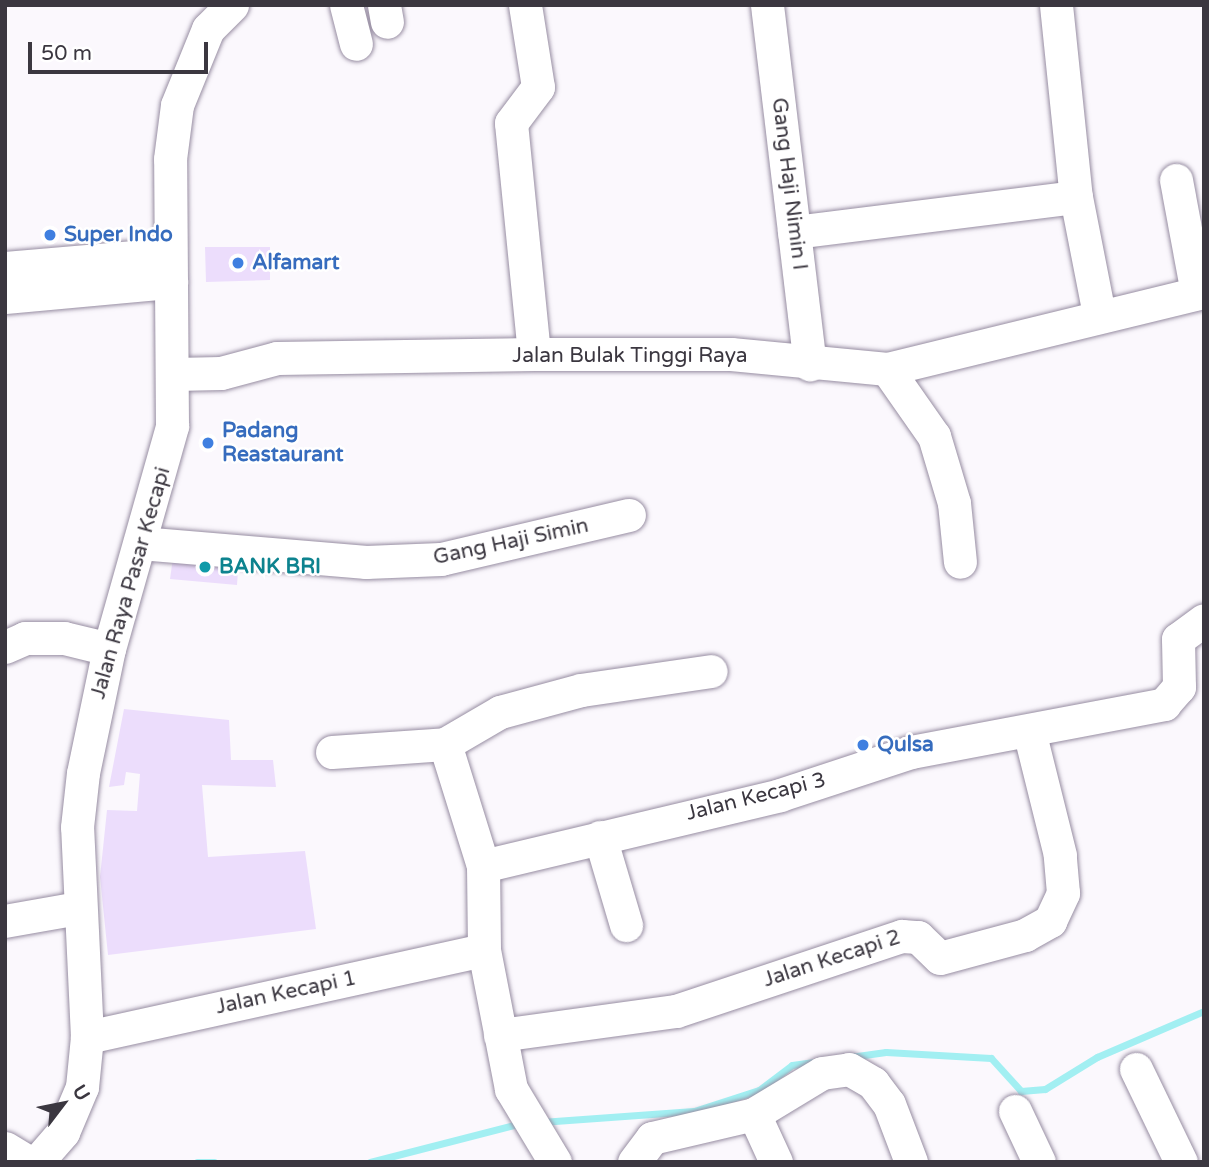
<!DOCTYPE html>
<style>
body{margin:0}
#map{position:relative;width:1209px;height:1167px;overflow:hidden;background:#fbf8fd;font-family:"Varela Round",sans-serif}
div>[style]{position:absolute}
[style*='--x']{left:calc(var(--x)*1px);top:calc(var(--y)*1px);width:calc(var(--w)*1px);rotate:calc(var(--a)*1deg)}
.stream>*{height:7px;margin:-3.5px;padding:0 3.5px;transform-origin:3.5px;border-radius:3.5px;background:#a2eff2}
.building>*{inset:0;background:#ecddfc}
.roads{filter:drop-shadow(0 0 2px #978da2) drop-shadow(0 0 2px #978da2)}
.minor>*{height:33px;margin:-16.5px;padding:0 16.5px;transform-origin:16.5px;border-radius:16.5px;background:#fff}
.dots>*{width:19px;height:19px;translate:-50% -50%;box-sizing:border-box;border:4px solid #fff;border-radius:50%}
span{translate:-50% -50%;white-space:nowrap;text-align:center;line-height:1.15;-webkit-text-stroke:5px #fff;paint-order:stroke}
.street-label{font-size:21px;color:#3b3740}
.shop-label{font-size:21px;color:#366cbe;font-weight:700}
.left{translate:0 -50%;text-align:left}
.culture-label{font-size:21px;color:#0d838f;font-weight:700}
.frame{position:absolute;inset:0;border:7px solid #3b3740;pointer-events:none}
.north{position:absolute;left:28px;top:1069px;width:70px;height:70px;-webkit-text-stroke:5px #fff;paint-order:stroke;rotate:58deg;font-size:19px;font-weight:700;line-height:28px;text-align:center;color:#3b3740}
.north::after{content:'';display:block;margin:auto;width:24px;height:32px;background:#3b3740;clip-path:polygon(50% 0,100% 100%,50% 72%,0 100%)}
.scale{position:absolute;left:28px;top:42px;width:180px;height:32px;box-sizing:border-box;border:4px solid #3b3740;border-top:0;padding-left:9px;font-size:21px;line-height:24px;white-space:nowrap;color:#3b3740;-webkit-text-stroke:5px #fff;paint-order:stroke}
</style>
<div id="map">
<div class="stream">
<i style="--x:850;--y:1057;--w:36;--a:-8"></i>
<i style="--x:886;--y:1052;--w:105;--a:3.3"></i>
<i style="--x:991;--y:1058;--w:45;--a:47.7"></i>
<i style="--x:1021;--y:1091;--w:24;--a:-5"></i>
<i style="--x:1045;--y:1089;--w:61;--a:-31.6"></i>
<i style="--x:1097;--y:1057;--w:116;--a:-23.3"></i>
<i style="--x:541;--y:1122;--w:153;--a:-4.1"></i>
<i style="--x:694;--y:1111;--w:68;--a:-17.9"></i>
<i style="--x:759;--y:1090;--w:41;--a:-37.1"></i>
<i style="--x:792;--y:1065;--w:22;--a:-8"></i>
<i style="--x:197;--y:1162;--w:17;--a:0"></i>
<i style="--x:370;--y:1162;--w:157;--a:-14.4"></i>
</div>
<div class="building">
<i style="clip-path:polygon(205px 247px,270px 247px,270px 280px,206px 282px)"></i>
<i style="clip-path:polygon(174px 551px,239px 556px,237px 585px,170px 579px)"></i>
<i style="clip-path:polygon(124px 709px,229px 720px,231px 760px,273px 760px,276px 787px,202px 785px,208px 857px,305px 851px,316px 929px,108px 955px,100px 877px,107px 810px,137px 811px,140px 774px,126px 772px,124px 785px,109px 787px)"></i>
</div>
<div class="roads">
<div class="minor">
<i style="--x:346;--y:5;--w:40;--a:75.6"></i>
<i style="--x:384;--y:5;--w:17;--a:80"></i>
<i style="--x:525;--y:5;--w:83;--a:81"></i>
<i style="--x:538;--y:87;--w:45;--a:126.9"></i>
<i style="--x:511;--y:123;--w:232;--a:84.3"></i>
<i style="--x:767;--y:5;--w:362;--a:83.2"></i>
<i style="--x:1056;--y:5;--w:193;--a:84.1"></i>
<i style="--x:1076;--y:197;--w:119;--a:78.9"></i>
<i style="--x:1176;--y:180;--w:115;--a:79.5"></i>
<i style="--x:794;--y:232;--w:284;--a:-7.1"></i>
<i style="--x:5;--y:268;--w:165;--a:-4.9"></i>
<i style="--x:5;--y:297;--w:167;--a:-5.2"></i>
<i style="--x:887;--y:369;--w:82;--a:55"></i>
<i style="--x:934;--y:436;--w:70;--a:73.4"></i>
<i style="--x:954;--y:503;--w:59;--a:84.2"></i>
<i style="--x:174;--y:374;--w:47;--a:-1.2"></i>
<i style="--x:221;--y:373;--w:58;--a:-15"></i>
<i style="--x:277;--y:358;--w:257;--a:-0.9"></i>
<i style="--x:534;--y:354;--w:197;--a:0"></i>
<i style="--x:731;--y:354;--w:157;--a:5.5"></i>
<i style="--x:887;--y:369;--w:326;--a:-13.7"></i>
<i style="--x:140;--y:543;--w:227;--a:4.8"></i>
<i style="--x:366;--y:562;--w:75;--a:-2.3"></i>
<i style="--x:441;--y:559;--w:193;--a:-13.2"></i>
<i style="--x:5;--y:647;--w:22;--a:-24"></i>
<i style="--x:25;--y:638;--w:39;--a:0"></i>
<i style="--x:64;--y:638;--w:46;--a:13.7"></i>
<i style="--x:445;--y:744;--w:128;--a:72.7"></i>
<i style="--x:483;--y:866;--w:84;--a:89.3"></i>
<i style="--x:484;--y:950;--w:142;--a:79"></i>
<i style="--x:511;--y:1089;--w:85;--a:58.9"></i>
<i style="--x:332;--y:752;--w:113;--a:-4"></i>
<i style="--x:445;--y:744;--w:64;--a:-30.2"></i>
<i style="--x:500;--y:712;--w:84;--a:-15.2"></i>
<i style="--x:581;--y:690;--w:131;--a:-8.3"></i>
<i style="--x:600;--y:837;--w:92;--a:73.5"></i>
<i style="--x:483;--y:866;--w:305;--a:-13.4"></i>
<i style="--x:780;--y:795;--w:138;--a:-18.2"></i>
<i style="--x:911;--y:752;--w:258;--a:-10.7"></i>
<i style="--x:1164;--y:704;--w:23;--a:-49"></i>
<i style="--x:1179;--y:687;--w:48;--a:-91.2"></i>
<i style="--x:1178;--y:639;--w:32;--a:-36"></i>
<i style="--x:5;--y:921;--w:75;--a:-10"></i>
<i style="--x:500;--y:1035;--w:178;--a:-7.8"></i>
<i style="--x:676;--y:1011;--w:238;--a:-18.4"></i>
<i style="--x:902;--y:936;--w:16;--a:4"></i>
<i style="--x:918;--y:937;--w:30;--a:44"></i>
<i style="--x:940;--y:958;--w:88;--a:-15.1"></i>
<i style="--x:1025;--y:935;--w:29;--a:-29"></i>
<i style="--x:1050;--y:921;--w:31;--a:-65"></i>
<i style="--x:1063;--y:893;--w:38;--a:-95"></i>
<i style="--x:1060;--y:855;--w:128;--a:-104"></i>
<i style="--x:87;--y:1037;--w:406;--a:-12.4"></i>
<i style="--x:1136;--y:1069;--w:103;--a:64.2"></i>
<i style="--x:1015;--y:1111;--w:56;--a:64.8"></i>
<i style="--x:754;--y:1114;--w:53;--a:65.4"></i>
<i style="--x:5;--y:1148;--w:27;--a:31"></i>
<i style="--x:37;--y:1162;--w:40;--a:-49"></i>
<i style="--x:63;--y:1132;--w:49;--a:-67.1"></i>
<i style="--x:82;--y:1087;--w:50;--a:-84.3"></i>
<i style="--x:87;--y:1037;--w:210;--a:-92.7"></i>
<i style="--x:77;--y:827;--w:54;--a:-83.7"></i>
<i style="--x:83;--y:773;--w:127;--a:-78.2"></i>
<i style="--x:109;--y:649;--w:232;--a:-74.2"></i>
<i style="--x:172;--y:426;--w:267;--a:-90.4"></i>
<i style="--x:170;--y:159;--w:54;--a:-82.6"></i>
<i style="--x:177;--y:105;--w:82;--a:-67.8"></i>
<i style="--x:208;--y:29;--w:34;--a:-45"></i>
<i style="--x:634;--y:1162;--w:30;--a:-53"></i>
<i style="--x:652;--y:1138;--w:105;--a:-13.2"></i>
<i style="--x:754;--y:1114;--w:79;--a:-31.1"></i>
<i style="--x:822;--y:1073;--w:27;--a:-8"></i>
<i style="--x:849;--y:1069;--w:28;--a:30"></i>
<i style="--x:873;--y:1083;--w:26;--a:53"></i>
<i style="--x:889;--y:1104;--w:62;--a:69.2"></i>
</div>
</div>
<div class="dots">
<i style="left:50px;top:235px;background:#3f7fe0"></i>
<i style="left:238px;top:263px;background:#3f7fe0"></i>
<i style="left:208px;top:443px;background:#3f7fe0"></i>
<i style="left:205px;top:567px;background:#0f9aa8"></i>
<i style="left:863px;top:745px;background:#3f7fe0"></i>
</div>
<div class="street-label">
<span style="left:789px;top:184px;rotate:83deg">Gang Haji Nimin I</span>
<span style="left:630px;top:356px">Jalan Bulak Tinggi Raya</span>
<span style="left:511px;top:542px;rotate:-12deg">Gang Haji Simin</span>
<span style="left:131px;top:583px;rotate:-74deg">Jalan Raya Pasar Kecapi</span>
<span style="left:756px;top:797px;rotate:-14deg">Jalan Kecapi 3</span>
<span style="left:832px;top:959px;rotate:-18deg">Jalan Kecapi 2</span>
<span style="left:286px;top:993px;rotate:-12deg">Jalan Kecapi 1</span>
</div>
<div class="shop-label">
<span class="left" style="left:64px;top:235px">Super Indo</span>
<span class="left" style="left:252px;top:263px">Alfamart</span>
<span class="left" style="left:222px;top:443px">Padang<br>Reastaurant</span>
<span class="left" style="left:877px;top:745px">Qulsa</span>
</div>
<div class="culture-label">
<span class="left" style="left:219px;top:567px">BANK BRI</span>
</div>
<div class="frame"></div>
<div class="north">U</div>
<div class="scale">50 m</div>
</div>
